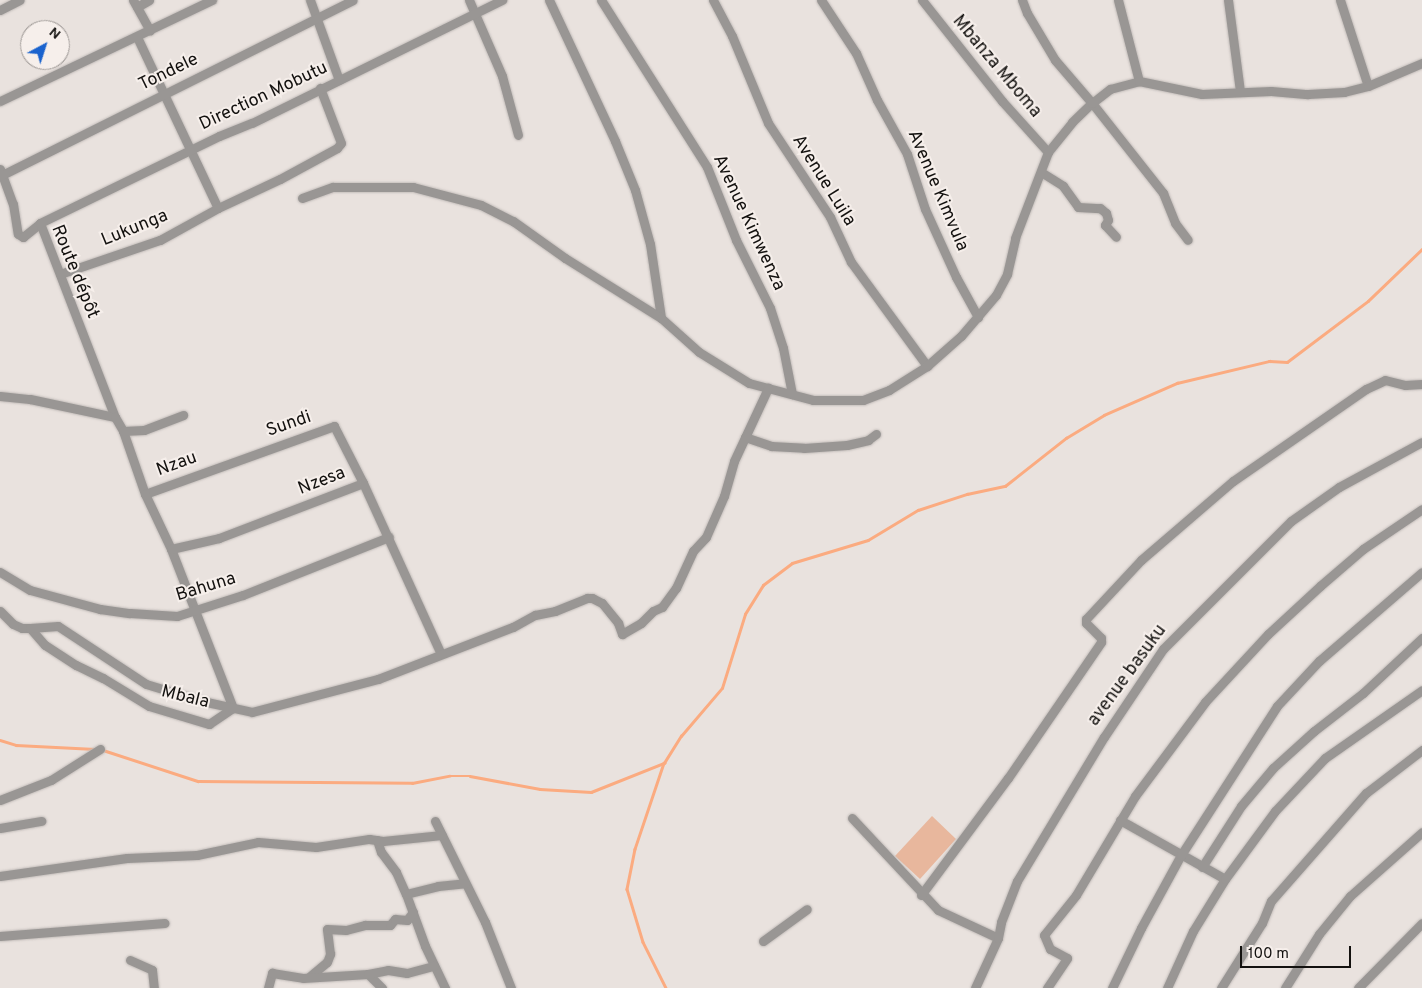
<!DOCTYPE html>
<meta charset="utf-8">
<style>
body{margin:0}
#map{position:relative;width:1422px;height:988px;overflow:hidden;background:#e9e2de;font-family:Overpass,sans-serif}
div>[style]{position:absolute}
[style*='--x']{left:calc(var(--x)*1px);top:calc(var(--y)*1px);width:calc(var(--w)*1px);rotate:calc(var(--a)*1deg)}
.green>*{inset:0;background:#e8b79d}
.stream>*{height:2.5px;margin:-1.25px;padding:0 1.25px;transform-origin:1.25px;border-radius:1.25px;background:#fbab80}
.roads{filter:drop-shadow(0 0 1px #c2bcb9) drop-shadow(0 0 1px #c2bcb9)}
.minor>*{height:9px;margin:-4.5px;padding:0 4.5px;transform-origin:4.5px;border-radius:4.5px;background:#999694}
span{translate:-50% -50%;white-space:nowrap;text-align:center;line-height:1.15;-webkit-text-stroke:4px #f6efeb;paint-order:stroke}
.street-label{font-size:18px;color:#13110f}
.north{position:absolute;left:20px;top:20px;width:50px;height:50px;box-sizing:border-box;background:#f6efeb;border:1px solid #9b9693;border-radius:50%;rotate:40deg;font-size:14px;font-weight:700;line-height:20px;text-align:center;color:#13110f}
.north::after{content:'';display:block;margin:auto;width:18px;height:22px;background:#1a63ce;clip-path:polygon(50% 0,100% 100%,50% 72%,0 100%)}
.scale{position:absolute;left:1240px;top:946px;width:111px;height:22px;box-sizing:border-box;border:2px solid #13110f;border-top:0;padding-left:6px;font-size:15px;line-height:18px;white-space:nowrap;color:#13110f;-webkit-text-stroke:4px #f6efeb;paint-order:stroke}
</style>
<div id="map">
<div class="green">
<i style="clip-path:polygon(932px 816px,956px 839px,920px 879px,895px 856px)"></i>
</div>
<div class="stream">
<i style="--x:0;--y:740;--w:17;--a:17"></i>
<i style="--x:16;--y:745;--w:79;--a:2.9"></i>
<i style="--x:103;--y:750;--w:100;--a:18.1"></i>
<i style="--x:198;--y:781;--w:214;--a:0.5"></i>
<i style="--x:412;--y:783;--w:38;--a:-11"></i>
<i style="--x:449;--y:776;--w:21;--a:0"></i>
<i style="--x:470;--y:776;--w:71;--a:10.5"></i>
<i style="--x:540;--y:789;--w:51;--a:3.4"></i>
<i style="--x:591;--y:792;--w:79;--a:-21.7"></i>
<i style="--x:664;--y:763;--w:32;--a:-58"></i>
<i style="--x:681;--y:736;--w:63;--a:-49.5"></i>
<i style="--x:722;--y:688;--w:77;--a:-72.7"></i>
<i style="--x:745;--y:614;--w:34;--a:-58"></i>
<i style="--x:763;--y:585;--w:36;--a:-37"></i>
<i style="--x:792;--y:563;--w:79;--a:-16.8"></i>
<i style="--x:868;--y:540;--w:58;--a:-31"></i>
<i style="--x:918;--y:510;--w:52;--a:-18.1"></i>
<i style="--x:967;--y:494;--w:39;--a:-12"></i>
<i style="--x:1005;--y:486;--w:78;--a:-38.2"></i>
<i style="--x:1066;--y:438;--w:44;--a:-31.2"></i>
<i style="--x:1104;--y:415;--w:80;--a:-23.7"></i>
<i style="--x:1177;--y:383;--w:95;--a:-13.4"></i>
<i style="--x:1269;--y:361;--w:18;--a:3"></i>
<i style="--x:1287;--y:362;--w:101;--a:-37"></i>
<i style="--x:1368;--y:301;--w:75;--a:-43.9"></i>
<i style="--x:664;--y:763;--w:91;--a:108.6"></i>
<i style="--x:635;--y:849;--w:41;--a:101.3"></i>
<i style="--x:627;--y:889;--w:55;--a:73.2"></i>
<i style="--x:643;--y:942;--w:51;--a:63.4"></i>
</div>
<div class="roads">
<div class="minor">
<i style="--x:133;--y:0;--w:35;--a:61"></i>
<i style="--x:310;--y:0;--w:85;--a:70.1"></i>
<i style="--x:469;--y:0;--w:83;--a:66.5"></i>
<i style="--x:502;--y:76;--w:61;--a:74.8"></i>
<i style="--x:549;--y:0;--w:156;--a:64.9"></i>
<i style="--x:615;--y:141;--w:53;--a:67.8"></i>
<i style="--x:635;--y:190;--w:56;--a:74.5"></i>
<i style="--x:650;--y:244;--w:75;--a:81.5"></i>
<i style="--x:601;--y:0;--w:198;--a:57.6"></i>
<i style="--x:707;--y:167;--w:79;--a:68.3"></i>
<i style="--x:736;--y:240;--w:76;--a:63.4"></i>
<i style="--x:770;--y:308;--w:42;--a:72"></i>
<i style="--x:783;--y:348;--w:47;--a:78.9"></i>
<i style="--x:713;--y:0;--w:41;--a:62.2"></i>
<i style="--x:732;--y:36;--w:94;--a:67.5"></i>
<i style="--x:768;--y:123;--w:113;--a:56.6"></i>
<i style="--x:830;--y:217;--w:50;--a:65"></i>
<i style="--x:851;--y:262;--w:129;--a:53.8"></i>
<i style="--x:821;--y:0;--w:64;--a:56.6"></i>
<i style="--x:856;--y:53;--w:51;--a:65.9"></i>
<i style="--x:877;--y:100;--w:62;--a:60.9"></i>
<i style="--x:907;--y:154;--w:58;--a:71.9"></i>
<i style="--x:925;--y:209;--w:75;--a:65.5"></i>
<i style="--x:956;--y:277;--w:46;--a:61.2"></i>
<i style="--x:922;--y:0;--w:129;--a:51.6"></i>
<i style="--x:1002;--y:101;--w:69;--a:48"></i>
<i style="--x:1022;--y:0;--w:14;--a:69"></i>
<i style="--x:1027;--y:13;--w:55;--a:59.2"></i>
<i style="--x:1055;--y:60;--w:57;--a:49.3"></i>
<i style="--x:1092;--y:103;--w:115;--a:51.7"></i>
<i style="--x:1163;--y:193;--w:32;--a:68"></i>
<i style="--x:1175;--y:223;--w:21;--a:53"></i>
<i style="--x:1118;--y:0;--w:84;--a:75.5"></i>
<i style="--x:1228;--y:0;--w:92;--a:82.5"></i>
<i style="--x:1340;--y:0;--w:90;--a:72"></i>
<i style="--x:137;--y:7;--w:14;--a:-30"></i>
<i style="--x:0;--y:10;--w:22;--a:-27"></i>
<i style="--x:137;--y:37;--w:189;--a:64.7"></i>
<i style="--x:218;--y:208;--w:68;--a:-25.1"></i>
<i style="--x:280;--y:179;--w:65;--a:-28.5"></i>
<i style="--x:337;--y:148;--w:6;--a:-51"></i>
<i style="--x:341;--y:143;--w:59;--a:-110.9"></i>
<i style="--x:0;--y:101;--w:235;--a:-25.5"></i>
<i style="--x:0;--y:169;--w:37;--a:70"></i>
<i style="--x:13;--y:204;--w:30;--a:81"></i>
<i style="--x:18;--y:234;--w:6;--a:31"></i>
<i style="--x:23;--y:237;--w:22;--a:-39"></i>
<i style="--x:40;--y:223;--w:208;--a:68.9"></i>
<i style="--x:1041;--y:172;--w:26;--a:32"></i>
<i style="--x:1063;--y:186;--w:26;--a:54"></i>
<i style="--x:1078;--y:207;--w:22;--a:3"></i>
<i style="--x:1100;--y:208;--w:8;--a:40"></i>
<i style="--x:1106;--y:213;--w:7;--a:74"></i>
<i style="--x:1108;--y:220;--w:6;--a:121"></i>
<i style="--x:1105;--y:225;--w:16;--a:47"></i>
<i style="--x:0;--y:176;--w:394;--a:-26.5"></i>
<i style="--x:302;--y:198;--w:33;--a:-20"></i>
<i style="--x:333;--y:187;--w:80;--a:0"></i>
<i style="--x:413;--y:187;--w:70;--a:14.8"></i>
<i style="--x:481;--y:205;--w:36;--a:27"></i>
<i style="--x:513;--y:221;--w:64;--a:35.4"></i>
<i style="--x:565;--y:258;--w:113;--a:32"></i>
<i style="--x:661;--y:318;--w:51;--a:41.8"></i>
<i style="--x:699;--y:352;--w:59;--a:31.8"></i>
<i style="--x:749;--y:383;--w:66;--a:14.9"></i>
<i style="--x:813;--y:400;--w:50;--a:0"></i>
<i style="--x:863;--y:400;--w:28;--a:-21"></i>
<i style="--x:889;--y:390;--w:45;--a:-32.3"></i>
<i style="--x:927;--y:366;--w:45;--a:-41.4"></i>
<i style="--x:961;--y:336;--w:54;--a:-49.5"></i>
<i style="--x:996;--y:295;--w:24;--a:-62"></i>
<i style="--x:1007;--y:274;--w:37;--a:-77"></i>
<i style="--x:1015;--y:238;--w:92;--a:-69"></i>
<i style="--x:1048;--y:152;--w:38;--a:-51"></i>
<i style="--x:1072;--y:122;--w:28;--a:-44"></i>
<i style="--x:1092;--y:103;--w:23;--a:-38"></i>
<i style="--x:1110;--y:89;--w:30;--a:-15"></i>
<i style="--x:1139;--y:81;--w:64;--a:11.7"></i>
<i style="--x:1202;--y:94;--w:69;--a:-2.5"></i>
<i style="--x:1271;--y:91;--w:37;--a:5"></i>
<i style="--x:1308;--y:94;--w:36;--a:-3"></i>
<i style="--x:1344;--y:92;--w:25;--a:-14"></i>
<i style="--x:1368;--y:86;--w:59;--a:-23.1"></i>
<i style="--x:40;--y:223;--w:199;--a:-25.9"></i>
<i style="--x:219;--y:136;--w:35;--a:-22"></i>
<i style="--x:252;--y:123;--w:279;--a:-26.2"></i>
<i style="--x:60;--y:274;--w:106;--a:-18.8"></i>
<i style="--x:160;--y:240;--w:66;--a:-28.9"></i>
<i style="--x:0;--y:396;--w:30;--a:6"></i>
<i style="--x:30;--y:399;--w:87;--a:12"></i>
<i style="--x:115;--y:417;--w:16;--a:60"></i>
<i style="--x:123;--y:431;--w:67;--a:70.8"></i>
<i style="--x:145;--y:494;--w:201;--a:-19.8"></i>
<i style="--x:334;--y:426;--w:64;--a:63"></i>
<i style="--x:123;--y:431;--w:21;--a:-3"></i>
<i style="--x:144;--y:430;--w:42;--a:-21"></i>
<i style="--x:745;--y:437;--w:28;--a:19"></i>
<i style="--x:771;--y:446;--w:33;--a:3"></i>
<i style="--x:804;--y:448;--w:43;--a:-4"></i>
<i style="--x:847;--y:445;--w:22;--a:-13"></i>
<i style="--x:868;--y:440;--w:10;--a:-37"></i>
<i style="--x:145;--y:494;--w:61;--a:64.7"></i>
<i style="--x:171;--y:549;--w:171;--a:68.7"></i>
<i style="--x:171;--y:549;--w:49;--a:-12.9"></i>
<i style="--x:219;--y:538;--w:154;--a:-20.9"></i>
<i style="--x:363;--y:483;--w:188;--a:65.5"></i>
<i style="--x:0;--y:572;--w:35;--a:31"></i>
<i style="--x:30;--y:590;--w:73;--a:15.2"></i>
<i style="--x:100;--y:609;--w:30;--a:8"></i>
<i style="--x:130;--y:613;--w:47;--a:3.7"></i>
<i style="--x:177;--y:616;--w:69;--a:-17.7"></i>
<i style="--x:243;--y:595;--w:157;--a:-21.7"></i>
<i style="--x:0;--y:611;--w:18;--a:45"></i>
<i style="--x:13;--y:624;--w:10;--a:24"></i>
<i style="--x:22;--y:628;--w:8;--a:0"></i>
<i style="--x:30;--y:628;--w:23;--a:49"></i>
<i style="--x:45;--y:645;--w:37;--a:33"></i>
<i style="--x:76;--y:665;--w:30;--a:26"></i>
<i style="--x:103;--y:678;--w:54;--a:31.3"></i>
<i style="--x:149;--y:706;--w:63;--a:16.7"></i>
<i style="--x:209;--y:724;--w:29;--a:-34"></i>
<i style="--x:30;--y:628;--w:28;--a:-4"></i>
<i style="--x:58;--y:626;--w:105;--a:33.4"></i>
<i style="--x:146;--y:684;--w:59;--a:16.9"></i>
<i style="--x:202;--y:701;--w:51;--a:12.4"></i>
<i style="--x:252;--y:712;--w:130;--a:-14.7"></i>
<i style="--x:378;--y:679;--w:145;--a:-21.1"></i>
<i style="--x:513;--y:627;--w:25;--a:-29"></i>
<i style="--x:535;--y:615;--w:20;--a:-11"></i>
<i style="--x:555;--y:611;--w:35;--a:-22"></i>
<i style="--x:587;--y:598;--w:5;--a:0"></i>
<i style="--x:592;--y:598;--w:11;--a:27"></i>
<i style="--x:602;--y:603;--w:26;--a:51"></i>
<i style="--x:618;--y:623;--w:12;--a:70"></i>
<i style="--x:622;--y:634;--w:22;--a:-30"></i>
<i style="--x:641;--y:623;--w:17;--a:-45"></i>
<i style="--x:653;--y:611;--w:10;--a:-24"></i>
<i style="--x:662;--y:607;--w:24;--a:-54"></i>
<i style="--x:676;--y:588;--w:41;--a:-65.3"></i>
<i style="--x:693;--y:551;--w:19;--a:-47"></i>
<i style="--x:706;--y:537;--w:45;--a:-66.3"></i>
<i style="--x:724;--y:496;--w:36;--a:-74"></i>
<i style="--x:734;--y:461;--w:81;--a:-65"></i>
<i style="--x:0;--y:800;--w:55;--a:-21.4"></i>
<i style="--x:51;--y:780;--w:58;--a:-32.3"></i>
<i style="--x:852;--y:818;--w:126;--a:46.9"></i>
<i style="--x:938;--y:910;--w:66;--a:25"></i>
<i style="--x:1120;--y:820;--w:120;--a:29.3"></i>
<i style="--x:435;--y:821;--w:113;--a:63.7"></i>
<i style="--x:485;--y:922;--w:71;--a:68.5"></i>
<i style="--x:0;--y:828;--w:42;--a:-9.7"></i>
<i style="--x:377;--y:840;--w:13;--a:72"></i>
<i style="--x:381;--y:852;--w:25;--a:53"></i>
<i style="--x:396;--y:872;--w:24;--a:66"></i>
<i style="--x:406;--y:894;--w:55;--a:69.9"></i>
<i style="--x:425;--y:946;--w:47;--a:64.5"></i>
<i style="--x:1202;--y:867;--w:72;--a:-57.4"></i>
<i style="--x:1241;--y:806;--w:50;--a:-49.9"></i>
<i style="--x:1273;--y:768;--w:55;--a:-42.1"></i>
<i style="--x:1314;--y:731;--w:62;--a:-37.8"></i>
<i style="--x:1363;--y:693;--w:81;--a:-43"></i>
<i style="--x:0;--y:876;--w:128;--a:-8.1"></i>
<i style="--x:127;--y:858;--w:70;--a:-2.5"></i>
<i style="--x:197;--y:855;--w:62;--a:-12"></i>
<i style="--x:258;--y:842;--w:58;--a:4.9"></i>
<i style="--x:316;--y:847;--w:54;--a:-8.6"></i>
<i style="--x:369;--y:839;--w:14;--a:8"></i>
<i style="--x:383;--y:841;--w:59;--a:-5.8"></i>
<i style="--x:406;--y:894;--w:33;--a:-14"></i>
<i style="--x:438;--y:886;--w:27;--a:-6"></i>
<i style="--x:921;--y:895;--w:146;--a:-53.4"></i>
<i style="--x:1008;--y:778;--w:165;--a:-55.6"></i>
<i style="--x:1101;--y:642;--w:4;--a:-90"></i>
<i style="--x:1101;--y:638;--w:21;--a:-135"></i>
<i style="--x:1086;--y:623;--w:4;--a:-90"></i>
<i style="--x:1086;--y:619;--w:81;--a:-47"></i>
<i style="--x:1141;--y:560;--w:121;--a:-40.7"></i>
<i style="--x:1233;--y:481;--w:162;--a:-34.7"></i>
<i style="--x:1366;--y:389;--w:21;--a:-25"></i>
<i style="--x:1385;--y:380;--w:21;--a:14"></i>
<i style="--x:1405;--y:385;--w:17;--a:-3"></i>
<i style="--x:0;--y:936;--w:165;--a:-4.5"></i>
<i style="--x:763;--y:941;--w:54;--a:-36"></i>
<i style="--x:130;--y:960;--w:24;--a:24"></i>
<i style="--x:152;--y:970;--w:18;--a:84"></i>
<i style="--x:368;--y:974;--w:20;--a:45"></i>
<i style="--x:309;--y:977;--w:23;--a:-40"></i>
<i style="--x:327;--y:962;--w:9;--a:-69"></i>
<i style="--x:330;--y:954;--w:25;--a:-97"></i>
<i style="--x:327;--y:929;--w:19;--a:3"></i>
<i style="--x:346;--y:930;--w:20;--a:-15"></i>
<i style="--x:365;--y:925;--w:25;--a:0"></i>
<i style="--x:390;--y:925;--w:8;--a:-50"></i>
<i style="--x:395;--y:919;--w:12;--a:5"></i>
<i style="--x:407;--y:920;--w:10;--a:-53"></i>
<i style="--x:268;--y:988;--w:16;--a:-75"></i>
<i style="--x:272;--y:973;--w:31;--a:9"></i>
<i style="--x:303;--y:978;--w:65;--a:-3.5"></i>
<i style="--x:368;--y:974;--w:20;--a:-11"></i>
<i style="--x:388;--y:970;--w:19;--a:9"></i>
<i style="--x:407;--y:973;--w:28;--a:-15"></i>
<i style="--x:975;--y:988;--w:55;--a:-65.3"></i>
<i style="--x:998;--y:938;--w:16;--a:-79"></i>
<i style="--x:1001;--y:922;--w:44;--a:-68.7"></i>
<i style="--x:1017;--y:881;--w:168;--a:-58.9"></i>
<i style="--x:1104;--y:737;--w:106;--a:-56.2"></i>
<i style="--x:1163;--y:649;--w:181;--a:-45"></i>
<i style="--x:1291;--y:521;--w:59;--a:-35.3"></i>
<i style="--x:1339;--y:487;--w:94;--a:-28.5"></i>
<i style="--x:1047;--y:988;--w:36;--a:-56"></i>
<i style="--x:1067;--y:958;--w:19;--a:-152"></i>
<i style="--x:1050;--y:949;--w:15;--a:-113"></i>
<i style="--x:1044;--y:935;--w:51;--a:-51.3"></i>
<i style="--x:1076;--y:895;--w:115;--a:-59.2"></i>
<i style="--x:1135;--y:796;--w:117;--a:-53.3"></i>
<i style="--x:1205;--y:702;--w:93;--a:-47.2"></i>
<i style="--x:1268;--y:634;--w:71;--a:-42.7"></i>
<i style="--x:1320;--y:586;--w:57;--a:-40.7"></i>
<i style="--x:1363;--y:549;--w:71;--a:-34.1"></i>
<i style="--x:1112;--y:988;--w:67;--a:-64.2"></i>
<i style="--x:1141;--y:928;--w:83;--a:-61.3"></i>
<i style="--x:1181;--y:855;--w:177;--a:-57.2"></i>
<i style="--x:1277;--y:706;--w:62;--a:-47"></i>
<i style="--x:1319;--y:661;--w:136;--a:-40.8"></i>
<i style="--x:1167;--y:988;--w:63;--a:-65.5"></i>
<i style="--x:1193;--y:931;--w:61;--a:-58.4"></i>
<i style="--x:1225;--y:879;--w:84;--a:-53.7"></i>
<i style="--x:1275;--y:811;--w:73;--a:-46.7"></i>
<i style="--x:1325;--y:758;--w:118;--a:-35"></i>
<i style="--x:1221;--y:988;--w:77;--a:-57.8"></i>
<i style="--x:1262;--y:923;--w:24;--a:-68"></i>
<i style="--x:1271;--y:901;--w:144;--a:-48.7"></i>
<i style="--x:1366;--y:793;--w:71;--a:-37.5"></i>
<i style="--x:1285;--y:988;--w:64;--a:-57.8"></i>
<i style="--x:1319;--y:934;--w:49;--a:-50.8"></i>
<i style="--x:1350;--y:896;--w:96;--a:-41.6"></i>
<i style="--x:1358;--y:988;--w:91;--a:-45.4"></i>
</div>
</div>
<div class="street-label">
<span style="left:996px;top:67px;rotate:50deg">Mbanza Mboma</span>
<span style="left:169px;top:73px;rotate:-26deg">Tondele</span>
<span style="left:264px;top:97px;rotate:-25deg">Direction Mobutu</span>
<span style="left:823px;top:181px;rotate:58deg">Avenue Luila</span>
<span style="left:937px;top:191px;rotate:67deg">Avenue Kimvula</span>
<span style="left:748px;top:223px;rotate:65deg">Avenue Kimwenza</span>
<span style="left:135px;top:229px;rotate:-22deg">Lukunga</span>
<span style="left:74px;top:272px;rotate:68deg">Route dépôt</span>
<span style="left:289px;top:425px;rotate:-19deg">Sundi</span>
<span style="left:177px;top:465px;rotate:-20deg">Nzau</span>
<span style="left:322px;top:482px;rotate:-21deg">Nzesa</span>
<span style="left:206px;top:588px;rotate:-17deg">Bahuna</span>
<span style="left:1128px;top:676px;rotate:-54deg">avenue basuku</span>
<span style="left:185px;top:698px;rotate:14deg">Mbala</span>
</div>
<div class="north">N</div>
<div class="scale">100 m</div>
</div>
